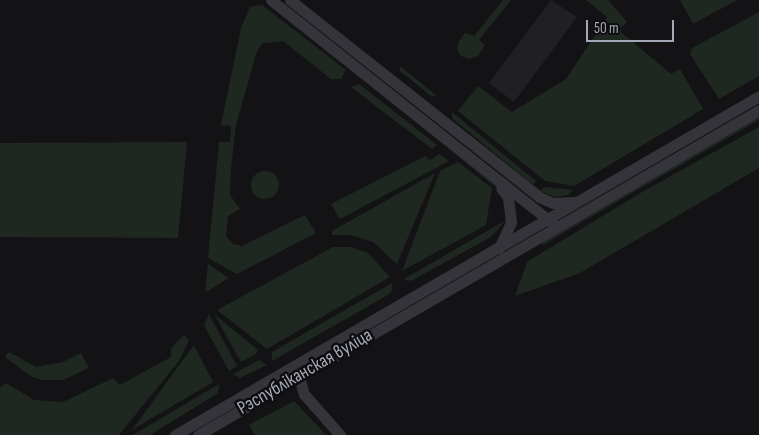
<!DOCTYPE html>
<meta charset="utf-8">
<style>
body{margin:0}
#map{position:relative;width:759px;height:435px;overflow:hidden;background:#131315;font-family:"Sofia Sans Condensed",sans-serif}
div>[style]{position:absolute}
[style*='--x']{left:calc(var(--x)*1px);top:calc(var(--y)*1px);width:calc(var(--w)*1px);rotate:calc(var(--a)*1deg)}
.built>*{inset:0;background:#201f22}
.green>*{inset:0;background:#1f2721}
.round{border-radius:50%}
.minor>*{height:11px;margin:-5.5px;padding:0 5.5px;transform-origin:5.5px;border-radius:5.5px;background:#34343a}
span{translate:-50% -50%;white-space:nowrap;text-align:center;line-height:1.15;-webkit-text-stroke:5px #0e0e10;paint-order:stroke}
.street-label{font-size:19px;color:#a5a8b5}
.scale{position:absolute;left:586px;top:20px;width:88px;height:22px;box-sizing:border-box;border:2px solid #a5a8b5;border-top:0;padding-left:6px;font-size:15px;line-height:18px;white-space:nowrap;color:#a5a8b5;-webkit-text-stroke:4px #0e0e10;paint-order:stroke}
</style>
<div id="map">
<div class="built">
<i style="clip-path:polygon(551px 0,577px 17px,514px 102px,489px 83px)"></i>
</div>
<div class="green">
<i style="clip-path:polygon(503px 0,511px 0,479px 40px,485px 45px,478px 56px,469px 59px,461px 56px,457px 49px,459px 41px,465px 33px,474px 36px)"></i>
<i style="clip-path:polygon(586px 0,608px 0,627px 22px,620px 28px,621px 32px,671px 74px,680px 69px,703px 109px,574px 186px,545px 181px,458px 111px,478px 86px,512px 112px,566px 79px,607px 17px)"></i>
<i style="clip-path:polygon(680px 0,737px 0,693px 24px)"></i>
<i style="clip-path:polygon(262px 5px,346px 70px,341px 79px,331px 79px,283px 41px,263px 43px,257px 51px,236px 125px,231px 168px,230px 195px,240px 209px,228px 216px,226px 236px,233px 244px,242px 246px,305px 215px,316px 233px,237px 274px,208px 258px,219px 142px,230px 142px,231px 126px,221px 125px,241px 28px,250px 7px)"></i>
<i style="clip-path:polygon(759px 12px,759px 76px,719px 99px,690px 54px,692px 48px)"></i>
<i style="clip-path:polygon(400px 66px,437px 96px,431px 96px,400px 71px)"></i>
<i style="clip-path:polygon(361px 78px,495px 181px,499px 190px,460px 158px)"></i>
<i style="clip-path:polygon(359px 84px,437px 145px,432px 149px,351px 87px)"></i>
<i style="clip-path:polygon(452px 112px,536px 181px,533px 185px,452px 118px)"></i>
<i style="clip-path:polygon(759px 115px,759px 120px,592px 216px,543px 245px,541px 241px)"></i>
<i style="clip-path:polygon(759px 127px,759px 168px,580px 273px,515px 296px,527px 262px,642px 192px)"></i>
<i style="clip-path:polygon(187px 142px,178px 238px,0 237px,0 143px)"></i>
<i style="clip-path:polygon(440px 154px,449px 161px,340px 219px,331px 204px,425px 156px,430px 160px)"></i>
<i style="clip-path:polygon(458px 162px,492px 188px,486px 225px,402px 271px,440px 171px)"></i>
<i class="round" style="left:251px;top:171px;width:28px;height:28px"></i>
<i style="clip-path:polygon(435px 173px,397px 264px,373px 242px,350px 235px,332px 235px,332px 231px)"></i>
<i style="clip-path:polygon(544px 187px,573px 190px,568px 195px,555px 197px,541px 191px)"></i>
<i style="clip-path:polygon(506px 220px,491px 237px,411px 281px,404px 279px)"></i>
<i style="clip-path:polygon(333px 247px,351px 247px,368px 253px,390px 277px,267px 349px,217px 310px)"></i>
<i style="clip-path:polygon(208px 264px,229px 278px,206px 292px,205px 290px)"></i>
<i style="clip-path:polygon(392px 283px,392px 291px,388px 295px,272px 361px,272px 352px)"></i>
<i style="clip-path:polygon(209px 314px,237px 366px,229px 371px,204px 325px)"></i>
<i style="clip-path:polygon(214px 314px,258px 350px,256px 354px,241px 362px)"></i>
<i style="clip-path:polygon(184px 335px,189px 340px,179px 361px,119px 435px,0 435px,0 388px,6px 383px,34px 400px,63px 402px,113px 378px,120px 385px,171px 357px,171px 348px)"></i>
<i style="clip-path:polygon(194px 345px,213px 382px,132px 430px)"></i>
<i style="clip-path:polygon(9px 352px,36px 367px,63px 362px,81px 353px,89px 368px,63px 380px,43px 380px,32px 377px,5px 357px)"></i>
<i style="clip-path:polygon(259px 360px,267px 365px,240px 378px,233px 374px)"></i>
<i style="clip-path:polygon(219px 384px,218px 393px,150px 435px,133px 435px)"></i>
<i style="clip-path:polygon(294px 401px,326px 435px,255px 435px,249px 425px)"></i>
</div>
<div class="minor">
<i style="--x:271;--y:0;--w:361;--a:38.4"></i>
<i style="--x:290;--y:0;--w:318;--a:38.3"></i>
<i style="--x:539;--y:197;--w:15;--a:23"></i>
<i style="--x:553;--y:203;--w:20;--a:-3"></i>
<i style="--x:499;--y:248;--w:29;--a:-65"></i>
<i style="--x:511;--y:222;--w:25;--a:-97"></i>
<i style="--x:508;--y:197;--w:11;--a:-128"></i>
<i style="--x:299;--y:377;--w:18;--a:74"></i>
<i style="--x:304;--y:394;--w:55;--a:48.7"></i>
<i style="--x:175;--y:435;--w:675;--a:-30.13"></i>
<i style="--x:198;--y:435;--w:648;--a:-30.08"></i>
</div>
<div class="street-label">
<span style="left:305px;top:372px;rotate:-30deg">Рэспубліканская вуліца</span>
</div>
<div class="scale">50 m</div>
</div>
